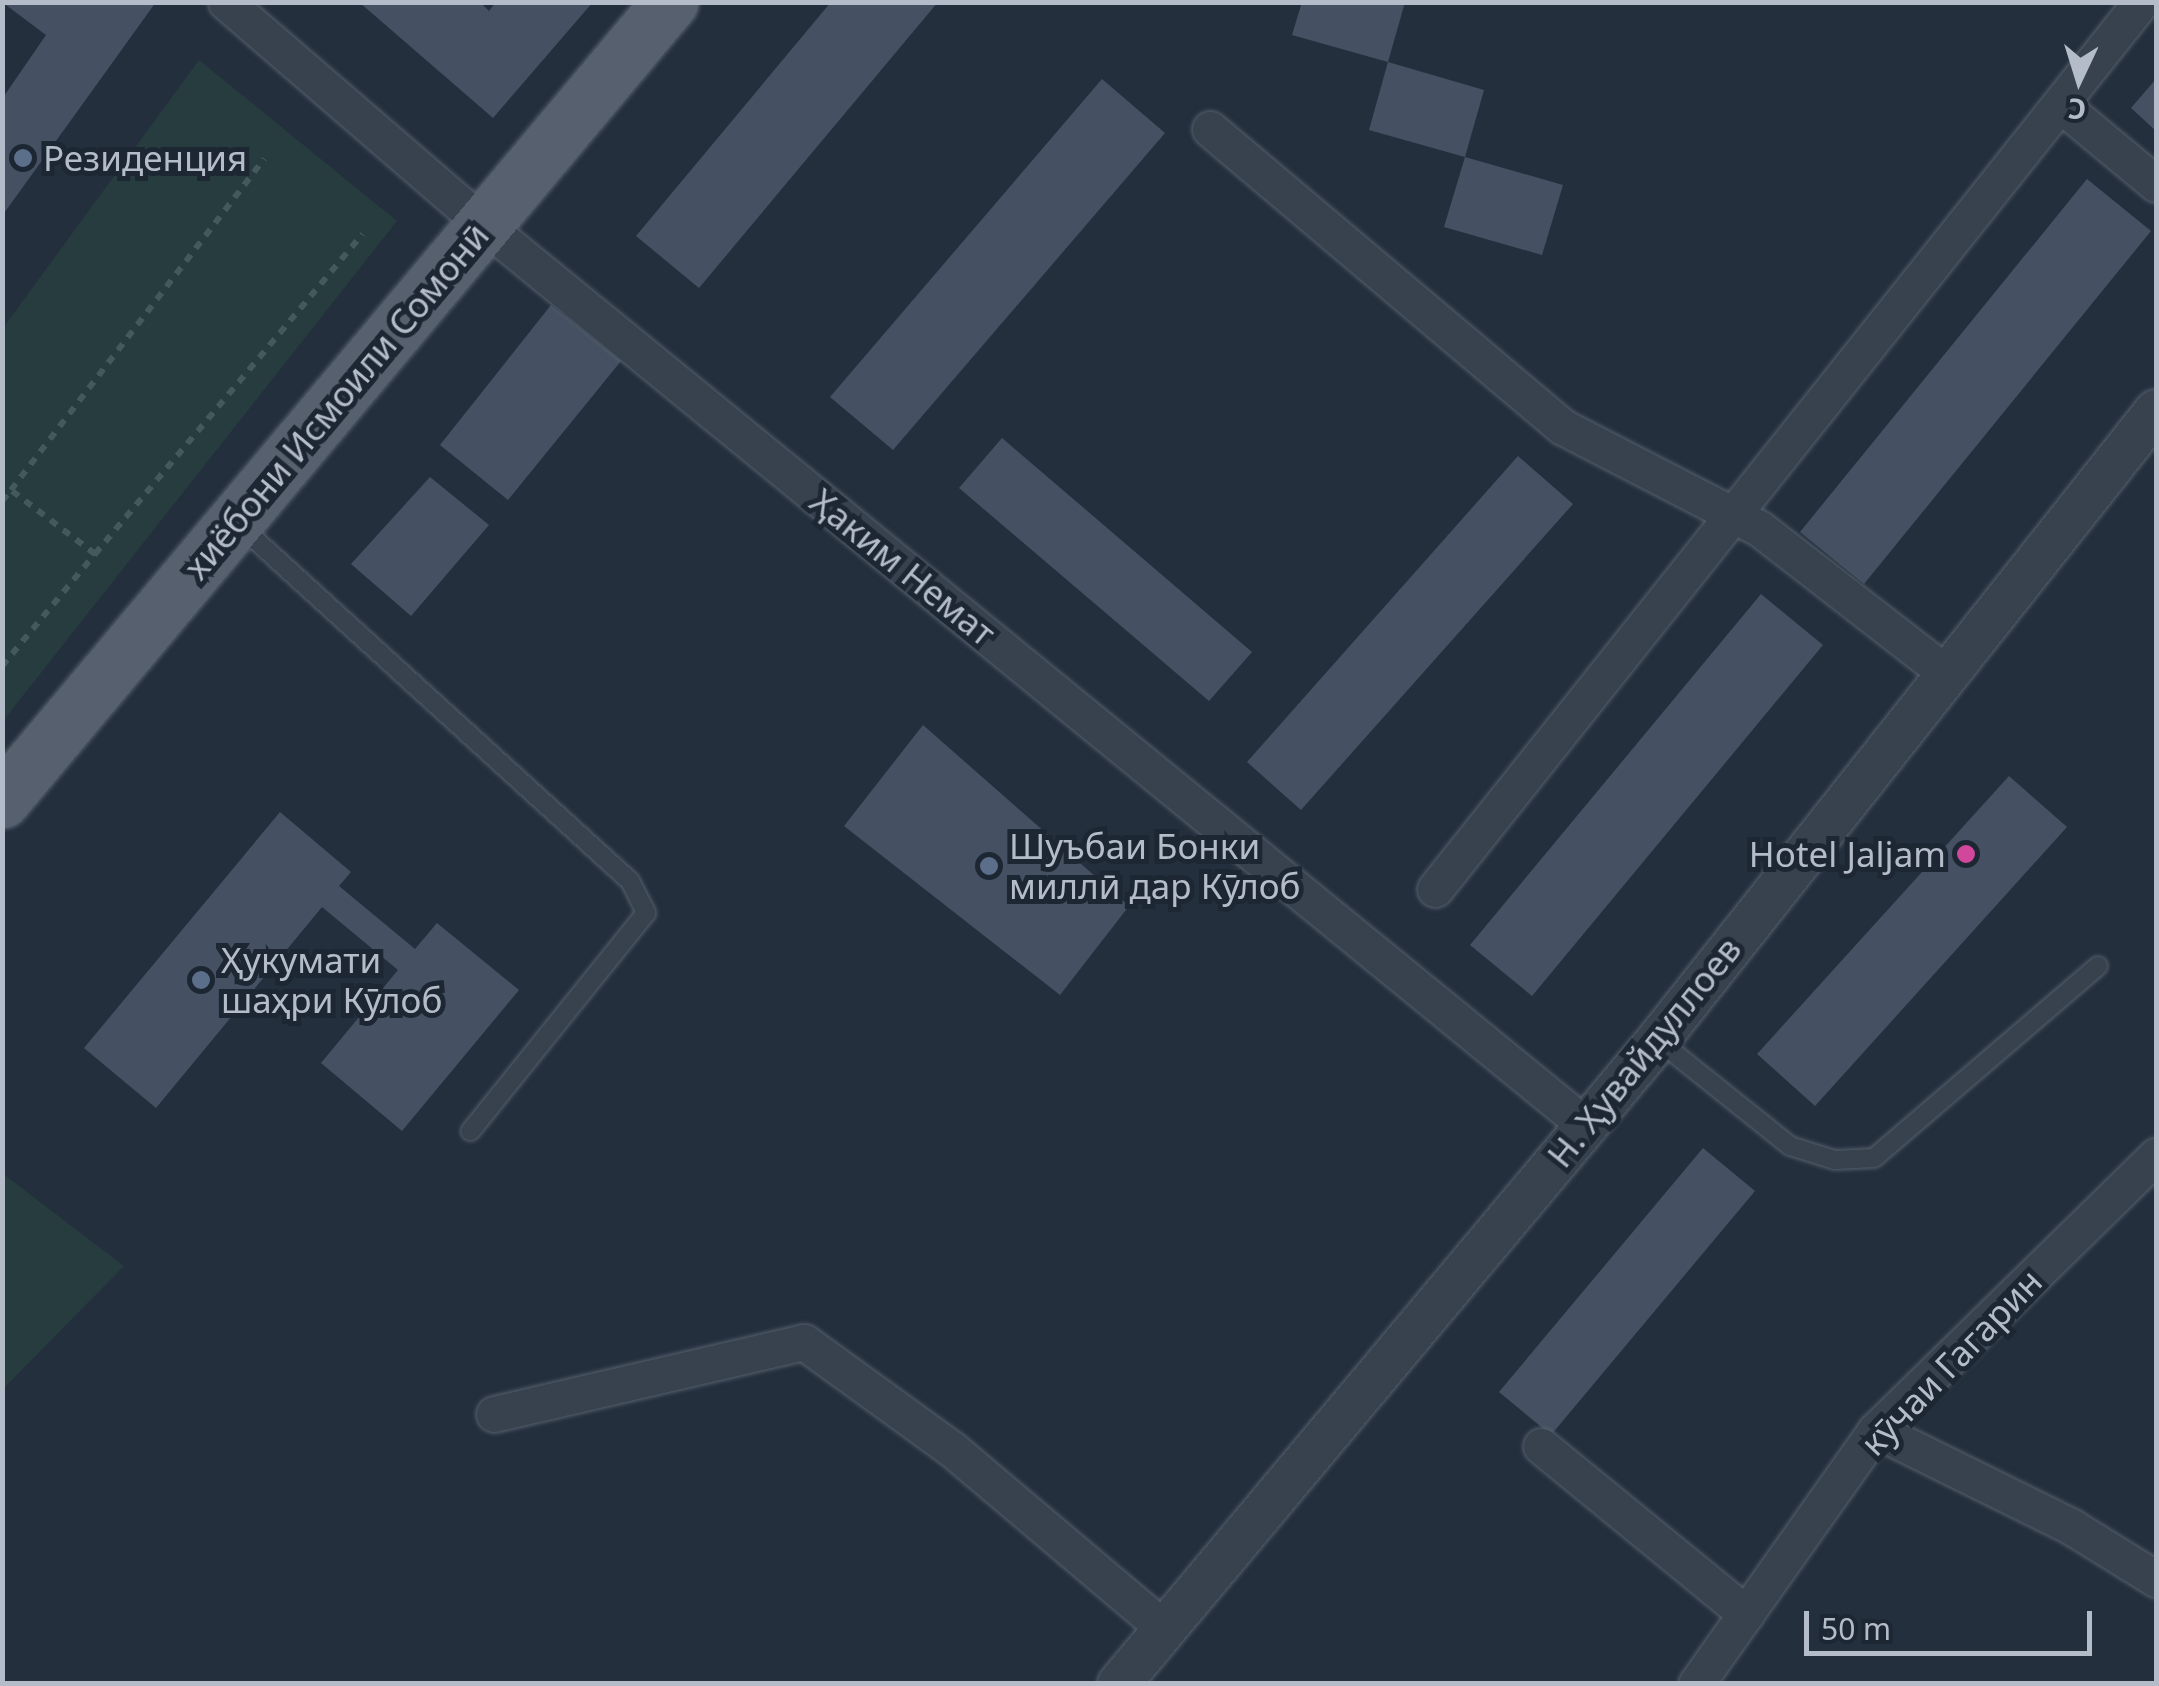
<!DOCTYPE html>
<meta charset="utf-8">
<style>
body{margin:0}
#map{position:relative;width:2159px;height:1686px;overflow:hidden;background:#242f3e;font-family:"Noto Sans",sans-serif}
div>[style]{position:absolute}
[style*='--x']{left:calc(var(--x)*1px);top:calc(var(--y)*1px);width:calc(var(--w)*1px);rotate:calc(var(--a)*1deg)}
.green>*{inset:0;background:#263c3f}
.building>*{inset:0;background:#455162}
.path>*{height:6px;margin-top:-3px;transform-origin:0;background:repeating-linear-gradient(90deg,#44595c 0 8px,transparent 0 16px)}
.roads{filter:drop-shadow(0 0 2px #565f6c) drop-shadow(0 0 2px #565f6c)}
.service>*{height:18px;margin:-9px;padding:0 9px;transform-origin:9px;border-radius:9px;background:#38414e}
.minor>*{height:35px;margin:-17.5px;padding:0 17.5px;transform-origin:17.5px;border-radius:17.5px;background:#38414e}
.tertiary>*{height:42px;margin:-21px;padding:0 21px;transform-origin:21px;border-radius:21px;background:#38414e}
.primary>*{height:55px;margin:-27.5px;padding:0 27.5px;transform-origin:27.5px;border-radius:27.5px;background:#56606e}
.dots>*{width:28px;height:28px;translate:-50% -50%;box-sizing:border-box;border:5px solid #1d2633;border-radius:50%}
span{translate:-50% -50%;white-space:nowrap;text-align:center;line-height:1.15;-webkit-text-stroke:10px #1d2633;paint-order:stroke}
.poi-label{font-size:35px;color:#b4bcc9}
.left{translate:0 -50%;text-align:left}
.right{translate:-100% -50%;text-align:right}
.street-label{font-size:35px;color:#b4bcc9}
.frame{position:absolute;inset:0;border:5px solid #b4bcc9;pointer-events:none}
.north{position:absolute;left:2029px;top:30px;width:100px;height:100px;-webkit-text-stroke:8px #1d2633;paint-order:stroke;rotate:184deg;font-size:28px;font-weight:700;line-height:40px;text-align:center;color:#b4bcc9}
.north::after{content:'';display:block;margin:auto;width:35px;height:45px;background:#b4bcc9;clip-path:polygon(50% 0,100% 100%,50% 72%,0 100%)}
.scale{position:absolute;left:1804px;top:1611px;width:288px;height:45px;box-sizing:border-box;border:5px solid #b4bcc9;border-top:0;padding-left:12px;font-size:30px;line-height:35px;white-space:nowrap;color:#b4bcc9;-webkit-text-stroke:8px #1d2633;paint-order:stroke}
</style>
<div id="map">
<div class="green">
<i style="clip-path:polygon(199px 60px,397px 221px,3px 721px,3px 328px)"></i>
<i style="clip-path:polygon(2px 1173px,124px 1266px,3px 1389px,2px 1389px)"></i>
</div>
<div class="building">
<i style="clip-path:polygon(2px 2px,156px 2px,2px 216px,2px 99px,46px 35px)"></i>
<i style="clip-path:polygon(359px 2px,480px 2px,489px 11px,496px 2px,593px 2px,493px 118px)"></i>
<i style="clip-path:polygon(831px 2px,938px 2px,699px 288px,636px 236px)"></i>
<i style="clip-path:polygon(1302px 2px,1405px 2px,1388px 62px,1484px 90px,1465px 157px,1369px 130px,1388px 62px,1292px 35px)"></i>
<i style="clip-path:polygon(1102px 79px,1165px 133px,893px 450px,830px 397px)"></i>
<i style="clip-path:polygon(2156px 79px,2156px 131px,2131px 108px)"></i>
<i style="clip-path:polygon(1465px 157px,1563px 185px,1542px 255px,1444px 227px)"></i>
<i style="clip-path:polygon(2087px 179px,2151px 231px,1864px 584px,1800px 532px)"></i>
<i style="clip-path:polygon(551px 305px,621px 361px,508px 500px,440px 445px)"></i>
<i style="clip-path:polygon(1002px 438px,1252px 652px,1209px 701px,959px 488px)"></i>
<i style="clip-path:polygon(1518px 456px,1573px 504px,1301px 810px,1247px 762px)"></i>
<i style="clip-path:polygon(430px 477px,489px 525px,411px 616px,351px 564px)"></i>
<i style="clip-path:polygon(1761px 594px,1823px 645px,1532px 996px,1470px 945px)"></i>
<i style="clip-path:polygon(923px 725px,1129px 906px,1060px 995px,844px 826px)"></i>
<i style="clip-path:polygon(2009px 776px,2067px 827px,1815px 1106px,1757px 1054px)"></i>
<i style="clip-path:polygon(280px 812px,351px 872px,339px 886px,415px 949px,437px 923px,519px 990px,402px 1131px,321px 1063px,398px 970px,322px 907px,156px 1108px,84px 1048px)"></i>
<i style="clip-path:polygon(1703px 1148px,1755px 1191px,1551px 1435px,1499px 1392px)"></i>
</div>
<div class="path">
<i style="--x:2;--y:501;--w:14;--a:-51"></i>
<i style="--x:95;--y:554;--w:417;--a:-50.1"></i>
<i style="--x:2;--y:666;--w:146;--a:-50.3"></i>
<i style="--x:95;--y:554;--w:106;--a:-142.7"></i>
<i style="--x:11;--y:490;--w:417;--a:-52.6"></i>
</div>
<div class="roads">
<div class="service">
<i style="--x:239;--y:525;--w:529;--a:42.32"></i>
<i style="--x:630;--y:881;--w:36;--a:63"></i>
<i style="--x:646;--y:913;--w:280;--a:128.8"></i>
<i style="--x:1659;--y:1041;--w:168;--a:38.7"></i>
<i style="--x:1790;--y:1146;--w:47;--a:17.3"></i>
<i style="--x:1835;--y:1160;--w:39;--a:-3"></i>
<i style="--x:1874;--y:1158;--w:295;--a:-40.6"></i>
</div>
<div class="minor">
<i style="--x:226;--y:2;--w:341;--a:40.8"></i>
<i style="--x:484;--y:225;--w:1422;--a:39.26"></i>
<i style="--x:2062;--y:106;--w:122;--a:39.7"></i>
<i style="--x:1210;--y:129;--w:462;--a:40.2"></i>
<i style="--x:1563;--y:427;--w:220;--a:27.3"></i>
<i style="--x:1759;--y:528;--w:237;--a:37.8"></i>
<i style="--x:1435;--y:889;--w:1134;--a:-51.48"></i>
<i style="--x:494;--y:1414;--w:318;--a:-13.1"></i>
<i style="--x:804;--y:1342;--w:184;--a:35.9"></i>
<i style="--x:953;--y:1450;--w:277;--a:40.2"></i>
<i style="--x:1876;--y:1430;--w:219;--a:26.3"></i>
<i style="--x:2072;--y:1527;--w:99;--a:31.8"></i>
<i style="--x:1541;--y:1446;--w:265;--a:39.3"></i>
<i style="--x:1696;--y:1684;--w:311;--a:-54.7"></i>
<i style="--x:1876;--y:1430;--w:392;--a:-44.4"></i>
</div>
<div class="tertiary">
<i style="--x:1119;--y:1684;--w:840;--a:-50.07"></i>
<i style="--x:1658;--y:1040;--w:802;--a:-51.63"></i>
</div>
<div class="primary">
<i style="--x:2;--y:800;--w:1041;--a:-50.07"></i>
</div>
</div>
<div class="dots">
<i style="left:23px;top:158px;background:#5c6f8a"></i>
<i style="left:1966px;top:854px;background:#d1479c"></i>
<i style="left:989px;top:866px;background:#5c6f8a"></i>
<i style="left:201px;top:980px;background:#5c6f8a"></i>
</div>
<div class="poi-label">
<span class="left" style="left:43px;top:158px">Резиденция</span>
<span class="left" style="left:1009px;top:866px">Шуъбаи Бонки<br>миллӣ дар Кӯлоб</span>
<span class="right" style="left:1946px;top:854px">Hotel Jaljam</span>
<span class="left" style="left:221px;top:980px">Ҳукумати<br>шаҳри Кӯлоб</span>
</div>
<div class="street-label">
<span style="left:336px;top:401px;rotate:-50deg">хиёбони Исмоили Сомонӣ</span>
<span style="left:903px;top:567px;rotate:39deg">Ҳаким Немат</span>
<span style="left:1644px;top:1052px;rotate:-51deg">Н. Ҳувайдуллоев</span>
<span style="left:1951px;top:1362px;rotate:-46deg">кӯчаи Гагарин</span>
</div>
<div class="frame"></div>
<div class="north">С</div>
<div class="scale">50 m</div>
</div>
